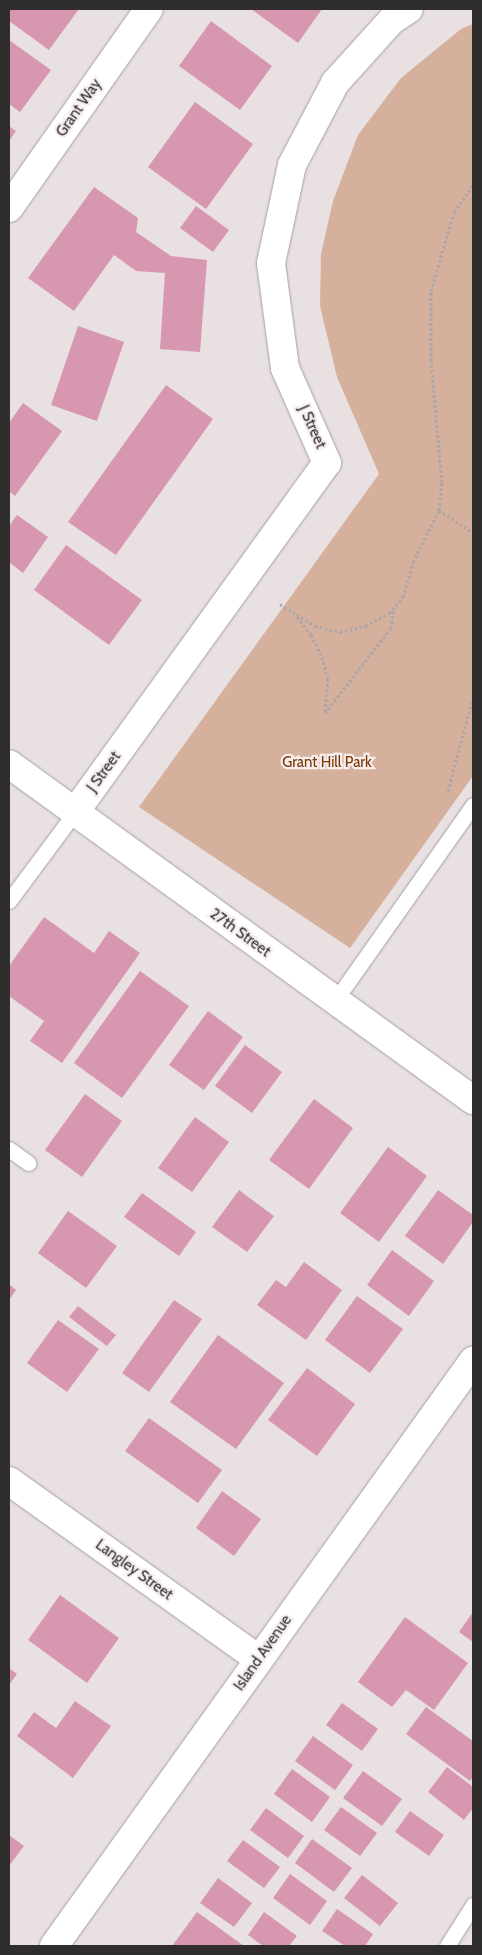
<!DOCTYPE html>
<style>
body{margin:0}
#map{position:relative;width:482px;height:1955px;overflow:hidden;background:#e9e0e1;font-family:Cabin,sans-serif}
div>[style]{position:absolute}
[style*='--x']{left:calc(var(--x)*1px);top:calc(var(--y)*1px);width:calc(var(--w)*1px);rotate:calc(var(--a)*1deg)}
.green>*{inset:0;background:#d5b09c}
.building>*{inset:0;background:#d797b1}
.path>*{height:3px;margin-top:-1.5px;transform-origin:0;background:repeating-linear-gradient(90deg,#ada6a7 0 2.5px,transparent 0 5px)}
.roads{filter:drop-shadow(0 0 1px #a69f9f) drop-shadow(0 0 1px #a69f9f)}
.lane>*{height:15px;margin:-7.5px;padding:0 7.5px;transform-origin:7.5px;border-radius:7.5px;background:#fff}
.street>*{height:28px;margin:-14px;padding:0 14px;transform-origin:14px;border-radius:14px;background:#fff}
.secondary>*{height:28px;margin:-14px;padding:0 14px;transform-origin:14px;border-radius:14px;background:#fff}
span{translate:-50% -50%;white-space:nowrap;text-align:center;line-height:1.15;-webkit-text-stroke:4.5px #f6eeee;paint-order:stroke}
.street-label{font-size:15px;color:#302d2d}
.park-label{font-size:15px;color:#7c3500}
.frame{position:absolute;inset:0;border:10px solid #302d2d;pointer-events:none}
</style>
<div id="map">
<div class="green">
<i style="clip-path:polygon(473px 24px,473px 776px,350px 948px,139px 807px,379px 474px,337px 377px,320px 306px,321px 254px,333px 201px,358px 135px,401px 78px,461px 29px)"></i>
</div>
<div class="building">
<i style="clip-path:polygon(9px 9px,79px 9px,49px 50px,9px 21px)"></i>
<i style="clip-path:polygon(251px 9px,322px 9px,298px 43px)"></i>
<i style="clip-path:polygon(211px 21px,272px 66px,240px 110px,179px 66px)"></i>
<i style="clip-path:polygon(9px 40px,51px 70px,20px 112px,9px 104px)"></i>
<i style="clip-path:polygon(195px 102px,253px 144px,206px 209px,148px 167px)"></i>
<i style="clip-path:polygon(9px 126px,16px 131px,9px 141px)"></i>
<i style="clip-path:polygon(94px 187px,138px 218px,136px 232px,171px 256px,207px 260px,200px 352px,160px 349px,165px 273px,136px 271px,114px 255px,74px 311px,28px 278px)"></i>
<i style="clip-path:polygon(196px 206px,229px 230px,213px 252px,180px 228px)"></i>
<i style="clip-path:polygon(78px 326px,124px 342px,97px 421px,51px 405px)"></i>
<i style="clip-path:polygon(166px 385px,213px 419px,116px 555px,68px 522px)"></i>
<i style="clip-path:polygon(23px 403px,62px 431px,15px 496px,9px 491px,9px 423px)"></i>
<i style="clip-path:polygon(17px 515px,48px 537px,23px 573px,9px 562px,9px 526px)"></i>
<i style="clip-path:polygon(66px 545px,142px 600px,109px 645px,34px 590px)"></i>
<i style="clip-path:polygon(44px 917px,94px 953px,109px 931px,140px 953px,62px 1063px,30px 1041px,44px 1021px,9px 996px,9px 966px)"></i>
<i style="clip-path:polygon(140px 971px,189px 1006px,122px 1098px,74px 1063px)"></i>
<i style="clip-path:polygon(208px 1011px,243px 1037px,204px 1090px,169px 1065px)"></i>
<i style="clip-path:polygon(245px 1045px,282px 1072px,252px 1113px,215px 1086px)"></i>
<i style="clip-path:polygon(85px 1094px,122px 1121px,82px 1177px,45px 1150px)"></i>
<i style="clip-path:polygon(314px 1099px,353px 1128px,309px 1189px,269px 1160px)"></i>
<i style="clip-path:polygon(195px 1117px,229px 1142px,192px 1192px,158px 1168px)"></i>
<i style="clip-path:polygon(388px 1147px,427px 1176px,379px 1242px,340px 1213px)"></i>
<i style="clip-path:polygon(239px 1190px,274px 1216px,247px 1252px,212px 1227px)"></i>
<i style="clip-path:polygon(438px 1190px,473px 1215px,473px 1222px,443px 1264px,405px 1236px)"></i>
<i style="clip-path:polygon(142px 1193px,196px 1232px,179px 1256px,124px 1217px)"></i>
<i style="clip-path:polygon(68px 1211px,117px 1246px,86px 1288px,38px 1253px)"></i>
<i style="clip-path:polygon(392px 1250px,434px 1281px,409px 1316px,367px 1285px)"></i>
<i style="clip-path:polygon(304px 1262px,342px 1290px,306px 1340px,257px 1305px,276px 1280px,286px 1287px)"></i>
<i style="clip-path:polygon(9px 1284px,16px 1290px,9px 1300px)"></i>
<i style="clip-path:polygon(357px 1296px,403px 1329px,370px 1373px,325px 1340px)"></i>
<i style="clip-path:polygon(174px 1300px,202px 1319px,149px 1392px,122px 1373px)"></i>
<i style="clip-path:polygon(78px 1306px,116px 1335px,107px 1346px,69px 1317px)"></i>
<i style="clip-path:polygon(58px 1320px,99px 1349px,67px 1392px,27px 1363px)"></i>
<i style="clip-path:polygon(218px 1335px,284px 1383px,236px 1449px,170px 1402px)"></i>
<i style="clip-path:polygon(307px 1368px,355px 1404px,317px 1456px,268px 1420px)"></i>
<i style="clip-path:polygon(149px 1418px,222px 1470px,198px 1503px,125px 1451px)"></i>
<i style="clip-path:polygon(222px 1491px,261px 1519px,234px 1556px,196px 1528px)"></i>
<i style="clip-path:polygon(60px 1595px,119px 1638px,87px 1683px,28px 1640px)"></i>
<i style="clip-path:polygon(473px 1612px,473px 1642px,459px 1632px)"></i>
<i style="clip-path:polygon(405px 1617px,468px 1663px,434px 1710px,406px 1690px,392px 1707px,358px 1682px)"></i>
<i style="clip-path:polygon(9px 1668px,17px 1674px,9px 1685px)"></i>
<i style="clip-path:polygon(75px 1701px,111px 1726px,73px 1778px,17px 1736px,34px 1712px,56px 1728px)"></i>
<i style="clip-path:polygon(342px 1703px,378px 1729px,362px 1751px,326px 1725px)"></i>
<i style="clip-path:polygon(426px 1707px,473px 1741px,473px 1777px,470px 1781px,406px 1734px)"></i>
<i style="clip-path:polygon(313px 1736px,353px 1765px,335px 1790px,295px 1761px)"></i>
<i style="clip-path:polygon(447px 1767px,473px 1787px,473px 1808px,464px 1820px,428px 1792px)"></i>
<i style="clip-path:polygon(292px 1769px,330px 1797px,312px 1822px,274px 1794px)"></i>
<i style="clip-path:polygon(363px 1771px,402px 1799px,382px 1826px,343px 1798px)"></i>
<i style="clip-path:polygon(341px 1807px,377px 1833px,360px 1856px,324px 1830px)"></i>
<i style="clip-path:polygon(266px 1808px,304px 1836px,288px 1858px,250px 1830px)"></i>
<i style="clip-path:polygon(410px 1811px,444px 1835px,429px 1856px,395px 1832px)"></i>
<i style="clip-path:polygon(9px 1835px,24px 1846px,9px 1866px)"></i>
<i style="clip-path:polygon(312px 1839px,352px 1868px,334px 1892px,295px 1863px)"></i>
<i style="clip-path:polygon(243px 1840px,280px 1867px,264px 1888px,227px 1861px)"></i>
<i style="clip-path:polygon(290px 1874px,327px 1901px,310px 1925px,273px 1898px)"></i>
<i style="clip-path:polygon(362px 1875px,398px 1903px,380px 1926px,344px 1898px)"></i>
<i style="clip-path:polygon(218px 1878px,252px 1903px,234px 1927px,200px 1903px)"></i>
<i style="clip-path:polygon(337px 1909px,373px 1934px,365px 1946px,345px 1946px,322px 1931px)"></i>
<i style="clip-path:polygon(197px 1912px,244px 1946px,172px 1946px)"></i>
<i style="clip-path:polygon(264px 1912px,297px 1936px,289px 1946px,263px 1946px,248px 1935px)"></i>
</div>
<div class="path">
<i style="--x:439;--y:510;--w:41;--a:34.1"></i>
<i style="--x:280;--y:604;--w:41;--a:32.2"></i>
<i style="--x:315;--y:626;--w:26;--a:13"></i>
<i style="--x:340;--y:632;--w:27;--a:-13"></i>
<i style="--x:366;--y:626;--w:26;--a:-29"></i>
<i style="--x:389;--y:613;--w:21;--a:-49"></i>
<i style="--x:403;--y:597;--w:36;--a:-74"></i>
<i style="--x:413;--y:562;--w:58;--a:-63.4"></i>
<i style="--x:439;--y:510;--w:28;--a:-84"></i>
<i style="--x:442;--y:482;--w:122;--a:-95.2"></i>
<i style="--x:431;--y:360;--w:69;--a:-90"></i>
<i style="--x:431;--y:291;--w:82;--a:-73.8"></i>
<i style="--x:454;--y:212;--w:33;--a:-55"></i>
<i style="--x:297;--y:617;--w:23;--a:52"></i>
<i style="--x:311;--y:635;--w:25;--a:63"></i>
<i style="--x:322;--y:657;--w:23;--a:75"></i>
<i style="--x:328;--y:679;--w:34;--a:95"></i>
<i style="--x:325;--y:713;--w:108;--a:-52.2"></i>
<i style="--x:391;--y:628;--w:21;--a:-82"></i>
<i style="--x:448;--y:791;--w:97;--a:-75.1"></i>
</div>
<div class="roads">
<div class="lane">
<i style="--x:9;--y:901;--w:111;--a:-53.4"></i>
<i style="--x:334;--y:1002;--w:241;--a:-54.8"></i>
<i style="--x:9;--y:1149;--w:24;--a:36"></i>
<i style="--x:447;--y:1946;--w:49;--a:-57.6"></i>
</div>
<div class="street">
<i style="--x:9;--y:208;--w:243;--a:-54.9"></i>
<i style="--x:9;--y:764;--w:573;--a:35.91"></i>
<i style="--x:75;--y:812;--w:430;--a:-54.2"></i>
<i style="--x:327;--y:463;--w:104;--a:-113.9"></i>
<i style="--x:285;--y:368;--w:106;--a:-97.6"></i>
<i style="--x:271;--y:263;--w:100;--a:-77.9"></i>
<i style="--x:292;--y:165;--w:93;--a:-62.3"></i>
<i style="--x:335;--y:83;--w:85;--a:-47.9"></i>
<i style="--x:392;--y:20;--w:20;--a:-33"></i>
<i style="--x:9;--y:1481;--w:307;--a:35.5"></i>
</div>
<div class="secondary">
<i style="--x:54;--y:1946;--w:720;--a:-54.39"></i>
</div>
</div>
<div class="street-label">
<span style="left:79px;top:108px;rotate:-55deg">Grant Way</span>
<span style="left:312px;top:427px;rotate:66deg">J Street</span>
<span style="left:104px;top:772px;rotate:-54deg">J Street</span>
<span style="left:240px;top:933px;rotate:36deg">27th Street</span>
<span style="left:134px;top:1570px;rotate:36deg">Langley Street</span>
<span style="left:263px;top:1653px;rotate:-55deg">Island Avenue</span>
</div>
<div class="park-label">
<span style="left:327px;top:763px">Grant Hill Park</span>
</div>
<div class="frame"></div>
</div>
